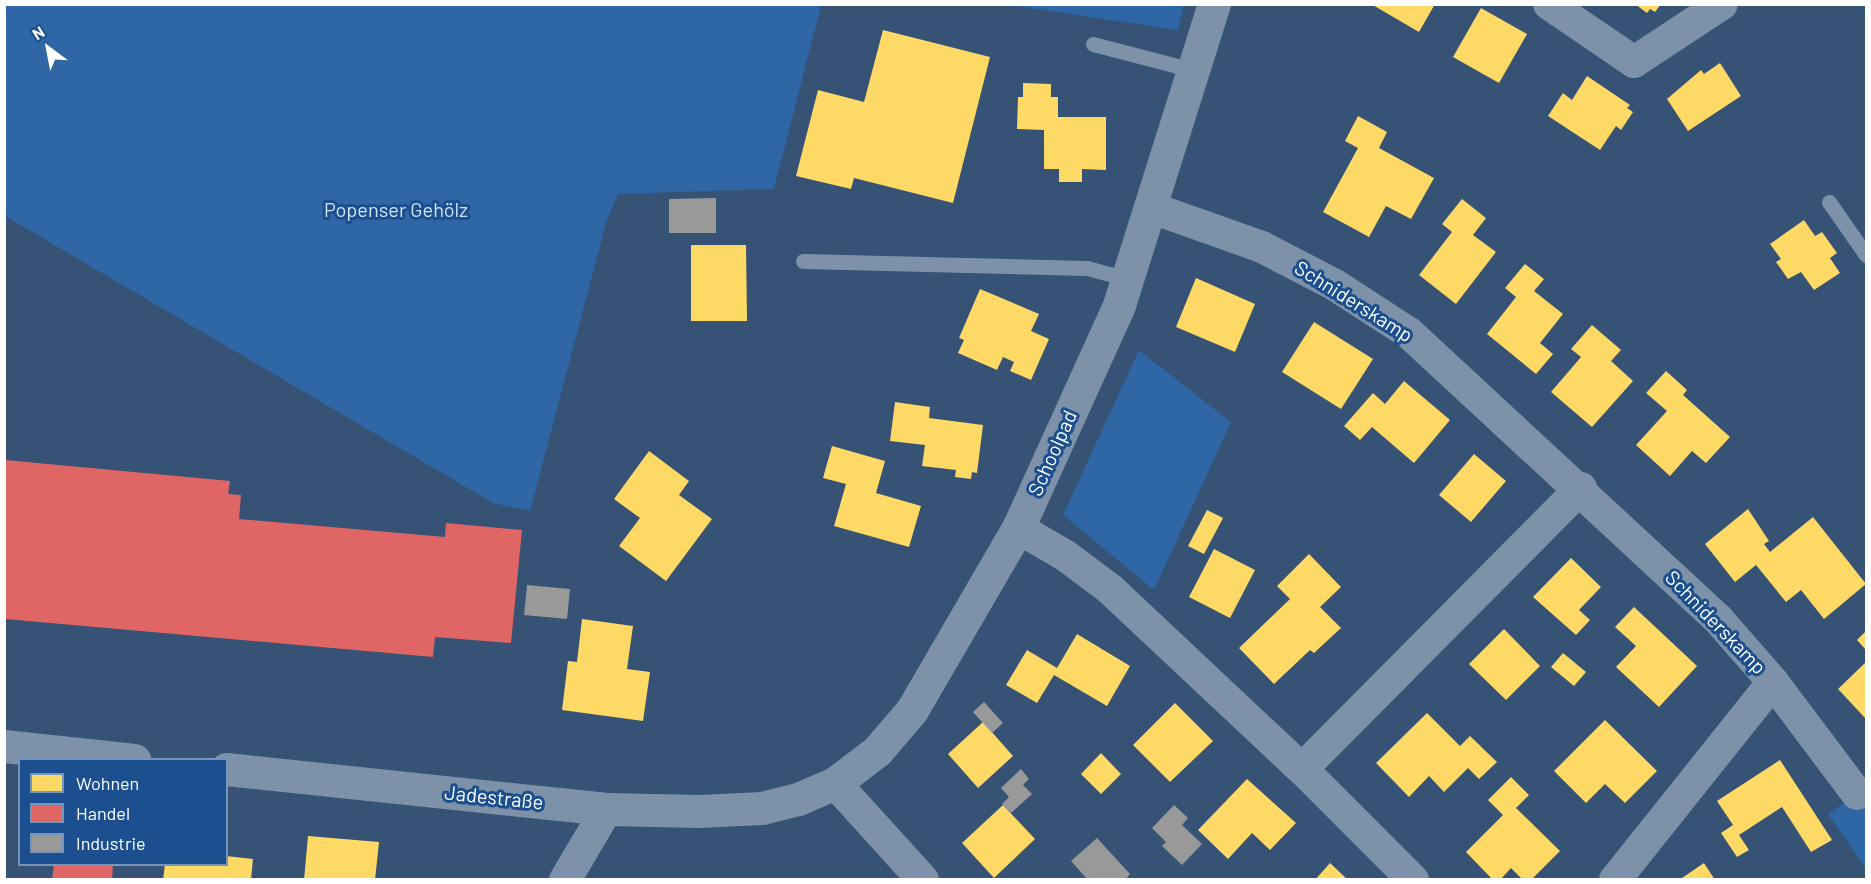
<!DOCTYPE html>
<meta charset="utf-8">
<style>
body{margin:0}
#map{position:relative;width:1871px;height:884px;overflow:hidden;background:#365274;font-family:Barlow,sans-serif}
div>[style]{position:absolute}
[style*='--x']{left:calc(var(--x)*1px);top:calc(var(--y)*1px);width:calc(var(--w)*1px);rotate:calc(var(--a)*1deg)}
.green>*{inset:0;background:#2f66a5}
.homes>*{inset:0;background:#ffd966}
.shops>*{inset:0;background:#e06666}
.industry>*{inset:0;background:#999}
.service>*{height:15px;margin:-7.5px;padding:0 7.5px;transform-origin:7.5px;border-radius:7.5px;background:#7d92a8}
.minor>*{height:32px;margin:-16px;padding:0 16px;transform-origin:16px;border-radius:16px;background:#7d92a8}
.tertiary>*{height:33px;margin:-16.5px;padding:0 16.5px;transform-origin:16.5px;border-radius:16.5px;background:#7d92a8}
span{translate:-50% -50%;white-space:nowrap;text-align:center;line-height:1.15;-webkit-text-stroke:6px #1b4f8f;paint-order:stroke}
.park-label{font-size:20px;color:#cfe3fa}
.street-label{font-size:20px;color:#fff}
.frame{position:absolute;inset:0;border:6px solid #fff;pointer-events:none}
.legend{position:absolute;left:18px;top:758px;width:210px;height:108px;box-sizing:border-box;background:#1b4f8f;border:2px solid #7695bc;margin:0;padding:8px 10px;list-style:none;font-size:18px;color:#fff}
.legend li{display:flex;align-items:center;gap:12px;height:30px}
.legend b{width:30px;border:2px solid #7695bc}
.north{position:absolute;left:18px;top:18px;width:60px;height:60px;-webkit-text-stroke:4px #1b4f8f;paint-order:stroke;rotate:328deg;font-size:16px;font-weight:700;line-height:24px;text-align:center;color:#fff}
.north::after{content:'';display:block;margin:auto;width:21px;height:27px;background:#fff;clip-path:polygon(50% 0,100% 100%,50% 72%,0 100%)}
</style>
<div id="map">
<div class="green">
<i style="clip-path:polygon(5px 4px,821px 4px,821px 5px,774px 189px,618px 194px,606px 223px,530px 511px,493px 503px,5px 216px)"></i>
<i style="clip-path:polygon(1010px 5px,1184px 5px,1178px 30px)"></i>
<i style="clip-path:polygon(1139px 350px,1231px 422px,1154px 590px,1063px 515px)"></i>
<i style="clip-path:polygon(1866px 788px,1866px 869px,1828px 814px)"></i>
</div>
<div class="homes">
<i style="clip-path:polygon(1371px 4px,1435px 4px,1419px 32px)"></i>
<i style="clip-path:polygon(1635px 4px,1661px 4px,1655px 12px,1650px 9px,1647px 13px)"></i>
<i style="clip-path:polygon(1481px 8px,1527px 34px,1499px 83px,1453px 57px)"></i>
<i style="clip-path:polygon(883px 30px,990px 57px,953px 203px,854px 178px,851px 189px,796px 176px,818px 90px,864px 102px)"></i>
<i style="clip-path:polygon(1720px 63px,1741px 96px,1688px 131px,1667px 99px,1701px 70px,1704px 74px)"></i>
<i style="clip-path:polygon(1587px 76px,1630px 105px,1627px 108px,1633px 112px,1621px 130px,1616px 126px,1600px 150px,1548px 116px,1563px 93px,1572px 100px)"></i>
<i style="clip-path:polygon(1023px 83px,1051px 84px,1051px 97px,1058px 97px,1058px 117px,1106px 117px,1106px 170px,1082px 169px,1082px 182px,1059px 182px,1059px 169px,1044px 169px,1044px 130px,1017px 129px,1018px 97px,1023px 97px)"></i>
<i style="clip-path:polygon(1358px 116px,1387px 132px,1379px 148px,1434px 178px,1411px 219px,1386px 206px,1369px 237px,1323px 212px,1358px 148px,1345px 141px)"></i>
<i style="clip-path:polygon(1462px 199px,1486px 218px,1473px 235px,1496px 252px,1456px 304px,1419px 275px,1452px 232px,1442px 224px)"></i>
<i style="clip-path:polygon(1804px 220px,1815px 236px,1822px 232px,1837px 253px,1830px 258px,1840px 273px,1814px 290px,1801px 272px,1788px 279px,1776px 262px,1781px 259px,1770px 244px)"></i>
<i style="clip-path:polygon(691px 245px,746px 245px,747px 321px,691px 321px)"></i>
<i style="clip-path:polygon(1525px 264px,1544px 279px,1534px 291px,1563px 314px,1540px 343px,1553px 354px,1536px 374px,1487px 334px,1516px 297px,1505px 288px)"></i>
<i style="clip-path:polygon(1196px 278px,1255px 304px,1235px 352px,1176px 327px)"></i>
<i style="clip-path:polygon(980px 289px,1039px 314px,1031px 331px,1049px 339px,1031px 380px,1010px 371px,1014px 362px,1003px 357px,997px 370px,958px 353px,964px 340px,959px 338px)"></i>
<i style="clip-path:polygon(1314px 322px,1373px 359px,1341px 409px,1282px 372px)"></i>
<i style="clip-path:polygon(1592px 325px,1621px 350px,1611px 361px,1633px 381px,1592px 427px,1551px 392px,1581px 357px,1571px 349px)"></i>
<i style="clip-path:polygon(1666px 371px,1687px 390px,1683px 395px,1730px 437px,1706px 463px,1692px 451px,1670px 476px,1636px 445px,1667px 411px,1646px 393px)"></i>
<i style="clip-path:polygon(1404px 381px,1450px 420px,1414px 463px,1372px 427px,1360px 440px,1344px 426px,1373px 393px,1385px 404px)"></i>
<i style="clip-path:polygon(895px 402px,930px 407px,929px 418px,983px 425px,977px 473px,972px 472px,971px 479px,955px 477px,956px 470px,922px 466px,925px 445px,890px 441px)"></i>
<i style="clip-path:polygon(832px 446px,885px 461px,876px 493px,921px 506px,909px 547px,834px 526px,846px 484px,823px 478px)"></i>
<i style="clip-path:polygon(649px 451px,689px 481px,679px 495px,712px 519px,666px 581px,619px 546px,640px 518px,614px 499px)"></i>
<i style="clip-path:polygon(1474px 454px,1506px 481px,1471px 522px,1439px 495px)"></i>
<i style="clip-path:polygon(1748px 509px,1769px 541px,1764px 544px,1770px 552px,1813px 517px,1866px 584px,1824px 619px,1801px 590px,1786px 602px,1756px 565px,1735px 582px,1705px 544px)"></i>
<i style="clip-path:polygon(1207px 510px,1223px 518px,1204px 554px,1188px 546px)"></i>
<i style="clip-path:polygon(1214px 549px,1255px 570px,1230px 618px,1189px 597px)"></i>
<i style="clip-path:polygon(1309px 554px,1341px 587px,1320px 607px,1341px 628px,1314px 653px,1310px 650px,1274px 684px,1239px 648px,1290px 599px,1277px 586px)"></i>
<i style="clip-path:polygon(1571px 558px,1601px 587px,1579px 610px,1590px 620px,1576px 635px,1533px 597px)"></i>
<i style="clip-path:polygon(1634px 607px,1697px 666px,1659px 707px,1616px 667px,1636px 646px,1615px 627px)"></i>
<i style="clip-path:polygon(582px 619px,633px 626px,627px 669px,650px 672px,643px 721px,562px 710px,568px 661px,577px 662px)"></i>
<i style="clip-path:polygon(1504px 629px,1540px 666px,1506px 700px,1469px 664px)"></i>
<i style="clip-path:polygon(1866px 631px,1866px 650px,1857px 640px)"></i>
<i style="clip-path:polygon(1077px 634px,1130px 666px,1107px 706px,1054px 675px,1037px 703px,1006px 685px,1027px 650px,1057px 668px)"></i>
<i style="clip-path:polygon(1563px 653px,1586px 672px,1574px 686px,1551px 667px)"></i>
<i style="clip-path:polygon(1866px 662px,1866px 719px,1838px 689px)"></i>
<i style="clip-path:polygon(1175px 703px,1213px 741px,1170px 782px,1133px 745px)"></i>
<i style="clip-path:polygon(1427px 713px,1460px 746px,1470px 736px,1497px 762px,1479px 779px,1468px 768px,1444px 792px,1429px 776px,1409px 797px,1376px 763px)"></i>
<i style="clip-path:polygon(1605px 720px,1657px 771px,1625px 803px,1605px 784px,1586px 803px,1554px 771px)"></i>
<i style="clip-path:polygon(983px 722px,1013px 756px,978px 788px,948px 754px)"></i>
<i style="clip-path:polygon(1101px 753px,1121px 774px,1101px 794px,1081px 774px)"></i>
<i style="clip-path:polygon(1780px 760px,1832px 840px,1811px 852px,1782px 807px,1739px 835px,1749px 850px,1737px 857px,1721px 833px,1733px 825px,1717px 801px)"></i>
<i style="clip-path:polygon(1511px 777px,1529px 795px,1516px 808px,1560px 851px,1531px 880px,1523px 880px,1511px 868px,1500px 880px,1493px 880px,1466px 852px,1503px 815px,1488px 800px)"></i>
<i style="clip-path:polygon(1247px 779px,1296px 823px,1270px 850px,1252px 833px,1228px 859px,1198px 830px)"></i>
<i style="clip-path:polygon(1003px 805px,1035px 839px,994px 878px,962px 843px)"></i>
<i style="clip-path:polygon(308px 836px,379px 842px,375px 880px,304px 880px)"></i>
<i style="clip-path:polygon(226px 856px,253px 859px,251px 880px,163px 880px,165px 864px,226px 864px)"></i>
<i style="clip-path:polygon(1330px 863px,1348px 880px,1315px 880px)"></i>
<i style="clip-path:polygon(1704px 863px,1715px 880px,1679px 880px)"></i>
</div>
<div class="shops">
<i style="clip-path:polygon(5px 460px,230px 481px,228px 494px,241px 495px,239px 519px,445px 537px,446px 523px,522px 530px,511px 643px,435px 637px,433px 657px,5px 619px)"></i>
<i style="clip-path:polygon(54px 864px,113px 864px,112px 880px,52px 880px)"></i>
</div>
<div class="industry">
<i style="clip-path:polygon(716px 198px,716px 233px,669px 233px,669px 199px)"></i>
<i style="clip-path:polygon(527px 585px,570px 589px,567px 619px,524px 615px)"></i>
<i style="clip-path:polygon(984px 702px,1003px 723px,992px 733px,973px 712px)"></i>
<i style="clip-path:polygon(1021px 769px,1029px 779px,1023px 785px,1032px 794px,1011px 813px,1002px 804px,1009px 797px,1001px 788px)"></i>
<i style="clip-path:polygon(1174px 805px,1188px 818px,1182px 825px,1202px 844px,1182px 865px,1162px 846px,1166px 842px,1152px 828px)"></i>
<i style="clip-path:polygon(1097px 838px,1130px 874px,1125px 880px,1088px 880px,1071px 861px)"></i>
</div>
<div class="service">
<i style="--x:1093;--y:44;--w:103;--a:14.6"></i>
<i style="--x:1829;--y:202;--w:65;--a:55.1"></i>
<i style="--x:803;--y:261;--w:284;--a:1.4"></i>
<i style="--x:1087;--y:268;--w:42;--a:15"></i>
</div>
<div class="minor">
<i style="--x:1549;--y:4;--w:103;--a:34.3"></i>
<i style="--x:1634;--y:62;--w:105;--a:-33.4"></i>
<i style="--x:1152;--y:208;--w:117;--a:19.5"></i>
<i style="--x:1262;--y:247;--w:82;--a:27.5"></i>
<i style="--x:1335;--y:285;--w:88;--a:33"></i>
<i style="--x:1409;--y:333;--w:421;--a:42.8"></i>
<i style="--x:1718;--y:619;--w:84;--a:48.9"></i>
<i style="--x:1773;--y:682;--w:140;--a:53.1"></i>
<i style="--x:1018;--y:528;--w:56;--a:30.3"></i>
<i style="--x:1066;--y:556;--w:55;--a:36.9"></i>
<i style="--x:1110;--y:589;--w:263;--a:43.2"></i>
<i style="--x:1302;--y:769;--w:157;--a:45"></i>
<i style="--x:1302;--y:769;--w:396;--a:-45.2"></i>
<i style="--x:835;--y:783;--w:131;--a:47.8"></i>
<i style="--x:565;--y:880;--w:82;--a:-59.4"></i>
<i style="--x:1615;--y:880;--w:253;--a:-51.4"></i>
</div>
<div class="tertiary">
<i style="--x:4;--y:746;--w:131;--a:6.1"></i>
<i style="--x:226;--y:769;--w:383;--a:6"></i>
<i style="--x:607;--y:809;--w:92;--a:1.2"></i>
<i style="--x:699;--y:811;--w:63;--a:-2.7"></i>
<i style="--x:762;--y:808;--w:37;--a:-14"></i>
<i style="--x:798;--y:799;--w:40;--a:-23.4"></i>
<i style="--x:835;--y:783;--w:53;--a:-37.3"></i>
<i style="--x:877;--y:751;--w:54;--a:-49.5"></i>
<i style="--x:912;--y:710;--w:211;--a:-59.8"></i>
<i style="--x:1018;--y:528;--w:245;--a:-65.6"></i>
<i style="--x:1119;--y:305;--w:316;--a:-72.5"></i>
</div>
<div class="park-label">
<span style="left:396px;top:209px">Popenser Gehölz</span>
</div>
<div class="street-label">
<span style="left:1354px;top:301px;rotate:32deg">Schniderskamp</span>
<span style="left:1052px;top:453px;rotate:-66deg">Schoolpad</span>
<span style="left:1716px;top:622px;rotate:46deg">Schniderskamp</span>
<span style="left:494px;top:797px;rotate:6deg">Jadestraße</span>
</div>
<div class="frame"></div>
<ul class="legend">
<li><b style="height:16px;background:#ffd966"></b>Wohnen</li>
<li><b style="height:16px;background:#e06666"></b>Handel</li>
<li><b style="height:16px;background:#999"></b>Industrie</li>
</ul>
<div class="north">N</div>
</div>
